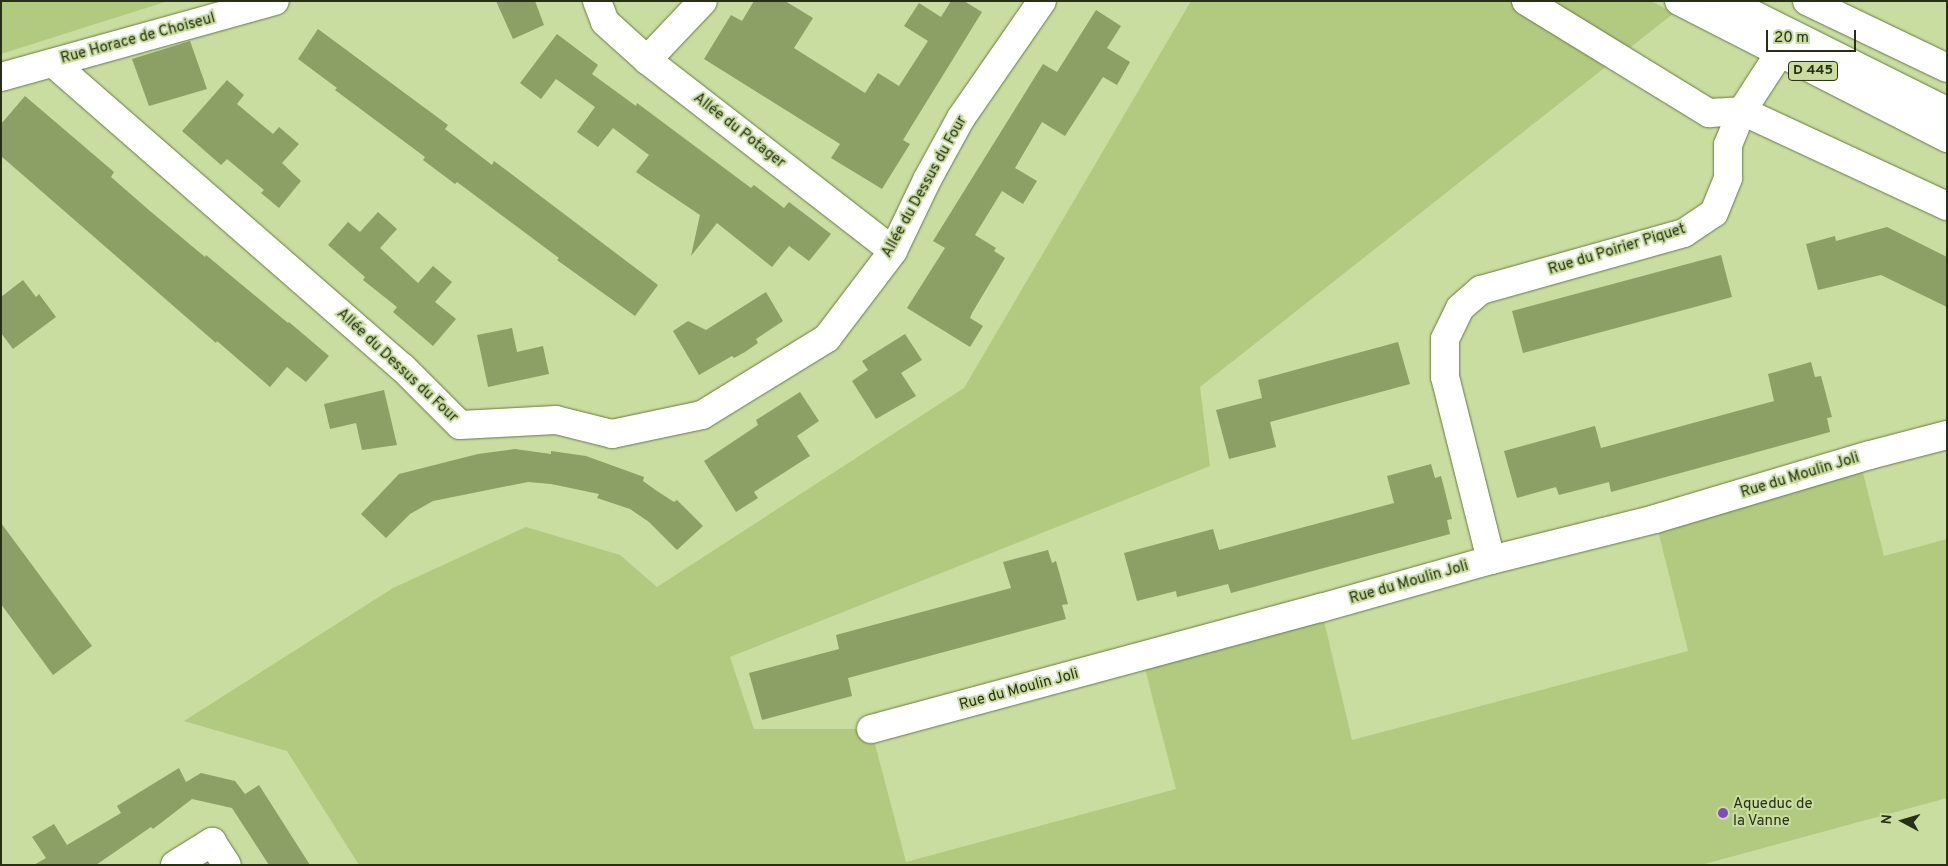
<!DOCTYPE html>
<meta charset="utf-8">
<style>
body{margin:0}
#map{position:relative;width:1948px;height:866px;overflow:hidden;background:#c8dd9f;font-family:Overpass,sans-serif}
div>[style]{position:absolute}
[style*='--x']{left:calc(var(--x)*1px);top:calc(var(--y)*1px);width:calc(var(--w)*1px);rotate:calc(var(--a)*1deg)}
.green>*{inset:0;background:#b2ca7f}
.building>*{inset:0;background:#8c9f65}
.roads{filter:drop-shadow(0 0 1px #687a41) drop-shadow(0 0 1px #687a41)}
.minor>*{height:28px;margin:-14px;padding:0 14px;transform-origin:14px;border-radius:14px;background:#fff}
.primary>*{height:28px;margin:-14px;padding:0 14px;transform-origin:14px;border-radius:14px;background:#fff}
.dots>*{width:14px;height:14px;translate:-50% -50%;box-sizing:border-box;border:2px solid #c8dd9f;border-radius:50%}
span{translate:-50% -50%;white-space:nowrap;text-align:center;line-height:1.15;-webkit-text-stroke:4px #c8dd9f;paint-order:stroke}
.shield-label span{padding:1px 4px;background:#c8dd9f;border:1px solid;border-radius:4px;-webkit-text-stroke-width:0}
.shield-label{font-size:14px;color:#272f17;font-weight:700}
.street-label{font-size:15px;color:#272f17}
.poi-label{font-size:15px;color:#272f17}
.left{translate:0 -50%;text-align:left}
.frame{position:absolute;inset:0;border:2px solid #272f17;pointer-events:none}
.north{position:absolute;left:1878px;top:796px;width:50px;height:50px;-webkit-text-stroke:4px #c8dd9f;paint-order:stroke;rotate:276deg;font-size:14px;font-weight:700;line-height:20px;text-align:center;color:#272f17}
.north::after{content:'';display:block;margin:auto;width:18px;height:22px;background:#272f17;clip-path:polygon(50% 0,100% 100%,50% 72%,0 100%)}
.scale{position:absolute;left:1766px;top:30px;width:90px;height:22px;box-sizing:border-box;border:2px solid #272f17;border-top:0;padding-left:6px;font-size:15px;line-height:18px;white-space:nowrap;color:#272f17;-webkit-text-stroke:4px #c8dd9f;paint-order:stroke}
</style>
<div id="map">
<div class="green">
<i style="clip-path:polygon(1px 1px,168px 1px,1px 54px)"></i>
<i style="clip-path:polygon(1191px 1px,1651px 1px,1674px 13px,1200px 387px,1210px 466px,730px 657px,754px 729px,871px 729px,906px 862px,1176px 789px,1142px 657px,1321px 608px,1352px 740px,1688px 651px,1655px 519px,1860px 461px,1884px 556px,1947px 539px,1947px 798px,1701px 865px,359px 865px,287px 751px,184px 721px,393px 588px,526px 527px,620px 555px,657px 587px,964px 388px)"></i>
</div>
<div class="building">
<i style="clip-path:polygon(496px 1px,535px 1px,544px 25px,513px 39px)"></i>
<i style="clip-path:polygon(754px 1px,785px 1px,813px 18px,794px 48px,865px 93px,878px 73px,899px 86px,928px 41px,904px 26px,919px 3px,941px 17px,951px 1px,964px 1px,982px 12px,903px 140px,910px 144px,882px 189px,831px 158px,840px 144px,704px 59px,731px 15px,742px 21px)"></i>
<i style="clip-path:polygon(1096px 10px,1121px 26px,1107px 48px,1130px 62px,1117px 85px,1103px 77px,1065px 136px,1042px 122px,1015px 168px,1037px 181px,1023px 204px,1002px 191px,975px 235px,996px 248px,994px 251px,1005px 258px,972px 313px,970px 318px,983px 326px,970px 347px,907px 308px,945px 248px,933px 241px,1043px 64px,1057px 72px)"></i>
<i style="clip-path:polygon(318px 29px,448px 125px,445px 129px,492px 165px,494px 161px,658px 285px,635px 316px,557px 260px,559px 258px,457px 182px,455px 184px,423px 160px,425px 157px,335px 90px,337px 88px,298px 59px)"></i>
<i style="clip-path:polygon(557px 34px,598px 65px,592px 74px,636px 106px,637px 103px,751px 188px,754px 185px,784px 208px,789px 202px,831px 234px,809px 261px,789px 246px,772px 267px,717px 223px,691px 256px,700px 215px,636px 172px,649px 155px,613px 128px,598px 147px,577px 132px,595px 107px,556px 79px,541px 99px,520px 83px)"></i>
<i style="clip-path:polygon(190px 41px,207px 89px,149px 106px,132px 59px)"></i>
<i style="clip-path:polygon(227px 80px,244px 95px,237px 104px,273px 134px,279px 127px,299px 144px,282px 163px,301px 181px,279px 208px,261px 193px,264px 190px,227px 159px,221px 165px,182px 131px)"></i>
<i style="clip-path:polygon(25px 96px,114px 172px,111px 177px,150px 211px,205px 257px,206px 255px,288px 323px,289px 322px,329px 356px,306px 382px,287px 367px,270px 387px,217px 341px,216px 343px,1px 156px,1px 124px)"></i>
<i style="clip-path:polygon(378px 212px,397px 229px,380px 248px,418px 283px,433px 266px,452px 282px,435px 302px,456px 319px,433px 346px,393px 312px,397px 307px,363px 280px,365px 277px,328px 245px,348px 222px,360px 232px)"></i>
<i style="clip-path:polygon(1887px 227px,1947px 257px,1947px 307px,1881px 275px,1818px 290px,1806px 244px,1835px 236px,1836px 241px)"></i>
<i style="clip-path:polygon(1721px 255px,1732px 297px,1523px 353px,1512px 311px)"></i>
<i style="clip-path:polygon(23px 280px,36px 297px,39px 294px,56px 317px,13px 349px,1px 333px,1px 297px)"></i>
<i style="clip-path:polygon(766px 292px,783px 321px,756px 339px,758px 343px,745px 352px,734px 358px,732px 356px,699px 375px,673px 331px,688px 321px,706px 330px)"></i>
<i style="clip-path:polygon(512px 328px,517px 352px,543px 346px,549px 374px,488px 387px,477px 335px)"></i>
<i style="clip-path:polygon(905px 334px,922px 360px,901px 373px,916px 396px,876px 419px,852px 381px,868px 370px,862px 361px)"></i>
<i style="clip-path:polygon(1398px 342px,1410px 384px,1270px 422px,1276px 447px,1229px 459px,1216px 410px,1262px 398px,1258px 380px)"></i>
<i style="clip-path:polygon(1811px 362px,1815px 377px,1821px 376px,1832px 417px,1827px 418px,1830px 432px,1611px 492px,1609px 482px,1559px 495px,1556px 487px,1517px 498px,1504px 451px,1595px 426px,1601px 448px,1774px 401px,1768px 374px)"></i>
<i style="clip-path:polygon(384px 390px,397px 445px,362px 450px,356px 423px,330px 429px,324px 404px)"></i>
<i style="clip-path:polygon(800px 392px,819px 421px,797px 436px,810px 456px,754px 492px,758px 498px,736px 512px,704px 461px,758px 425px,756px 420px)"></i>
<i style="clip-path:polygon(515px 449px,551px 454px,551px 451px,586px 456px,644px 477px,643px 481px,657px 491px,674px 502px,677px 500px,703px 526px,677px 550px,649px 522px,630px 509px,597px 498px,599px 494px,551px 484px,528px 482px,433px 501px,410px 514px,386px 538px,361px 514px,399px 474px,478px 454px)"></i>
<i style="clip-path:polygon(1431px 464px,1435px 478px,1441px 476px,1452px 519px,1447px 520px,1450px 534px,1231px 593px,1228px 584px,1177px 597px,1176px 591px,1137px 601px,1124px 553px,1213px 529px,1219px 550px,1394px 503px,1387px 476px)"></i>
<i style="clip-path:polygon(1px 523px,92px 646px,53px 675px,1px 604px)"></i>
<i style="clip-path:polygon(1048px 550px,1052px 563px,1056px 561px,1068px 604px,1062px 605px,1066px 619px,848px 678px,852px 696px,762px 720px,749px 673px,839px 649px,836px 635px,1011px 588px,1003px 562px)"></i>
<i style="clip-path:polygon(179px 768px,186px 782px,201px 773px,235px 781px,245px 794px,259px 785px,310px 865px,269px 865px,232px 808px,192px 799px,153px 829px,151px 827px,96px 865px,34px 865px,46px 858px,32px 837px,54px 824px,67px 845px,121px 813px,117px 806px)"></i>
</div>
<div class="roads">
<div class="minor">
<i style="--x:597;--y:1;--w:22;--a:69"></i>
<i style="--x:605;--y:22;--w:57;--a:42.1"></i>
<i style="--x:647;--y:60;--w:311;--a:37.8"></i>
<i style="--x:1526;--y:1;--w:215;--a:31.5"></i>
<i style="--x:1709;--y:113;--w:33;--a:-3"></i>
<i style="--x:1742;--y:111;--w:226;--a:24.9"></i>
<i style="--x:647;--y:60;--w:81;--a:-46.5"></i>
<i style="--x:53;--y:63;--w:463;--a:41.1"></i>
<i style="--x:402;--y:367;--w:82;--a:45"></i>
<i style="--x:460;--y:425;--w:96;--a:-3"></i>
<i style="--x:556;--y:420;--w:58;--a:14"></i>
<i style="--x:612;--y:434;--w:92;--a:-11.9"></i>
<i style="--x:702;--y:415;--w:147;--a:-31.6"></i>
<i style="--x:827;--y:338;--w:109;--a:-52.8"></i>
<i style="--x:893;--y:251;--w:79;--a:-64.4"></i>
<i style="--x:927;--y:180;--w:71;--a:-61.3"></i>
<i style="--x:961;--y:118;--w:142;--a:-55.3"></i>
<i style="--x:1;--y:77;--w:284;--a:-15.5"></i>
<i style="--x:1491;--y:560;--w:189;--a:-104.1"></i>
<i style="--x:1445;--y:377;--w:38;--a:-90"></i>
<i style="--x:1445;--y:339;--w:34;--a:-64"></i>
<i style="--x:1460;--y:308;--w:28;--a:-41"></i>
<i style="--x:1481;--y:290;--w:211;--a:-15.7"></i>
<i style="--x:1684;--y:233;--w:36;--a:-34"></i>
<i style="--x:1714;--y:213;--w:38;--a:-68"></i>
<i style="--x:1728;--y:178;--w:33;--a:-90"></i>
<i style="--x:1728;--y:145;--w:37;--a:-68"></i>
<i style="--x:1742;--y:111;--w:68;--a:-57"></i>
<i style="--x:871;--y:729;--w:466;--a:-15.1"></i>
<i style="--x:1321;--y:608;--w:177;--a:-15.8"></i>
<i style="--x:1491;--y:560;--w:169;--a:-14"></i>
<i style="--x:1655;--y:519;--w:224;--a:-16.6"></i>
<i style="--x:1870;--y:455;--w:80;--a:-14.6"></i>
<i style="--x:175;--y:865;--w:44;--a:-31.9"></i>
<i style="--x:212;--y:842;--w:27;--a:57"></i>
</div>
<div class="primary">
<i style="--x:1679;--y:1;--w:301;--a:27.1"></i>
<i style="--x:1726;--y:1;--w:247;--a:26.5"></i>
<i style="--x:1807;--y:1;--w:155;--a:25.6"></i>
</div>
</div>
<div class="dots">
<i style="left:1723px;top:813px;background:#8349bf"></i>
</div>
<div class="shield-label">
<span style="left:1813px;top:71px">D 445</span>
</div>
<div class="street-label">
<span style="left:138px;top:39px;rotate:-15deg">Rue Horace de Choiseul</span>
<span style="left:739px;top:131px;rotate:38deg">Allée du Potager</span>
<span style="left:925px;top:187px;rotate:-61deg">Allée du Dessus du Four</span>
<span style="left:1617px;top:250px;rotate:-17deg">Rue du Poirier Piquet</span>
<span style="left:397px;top:366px;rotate:43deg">Allée du Dessus du Four</span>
<span style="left:1800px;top:476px;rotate:-17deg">Rue du Moulin Joli</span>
<span style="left:1409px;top:583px;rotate:-16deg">Rue du Moulin Joli</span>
<span style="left:1019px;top:690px;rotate:-15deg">Rue du Moulin Joli</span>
</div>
<div class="poi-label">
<span class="left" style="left:1733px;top:813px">Aqueduc de<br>la Vanne</span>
</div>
<div class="frame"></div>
<div class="north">N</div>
<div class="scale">20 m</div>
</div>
